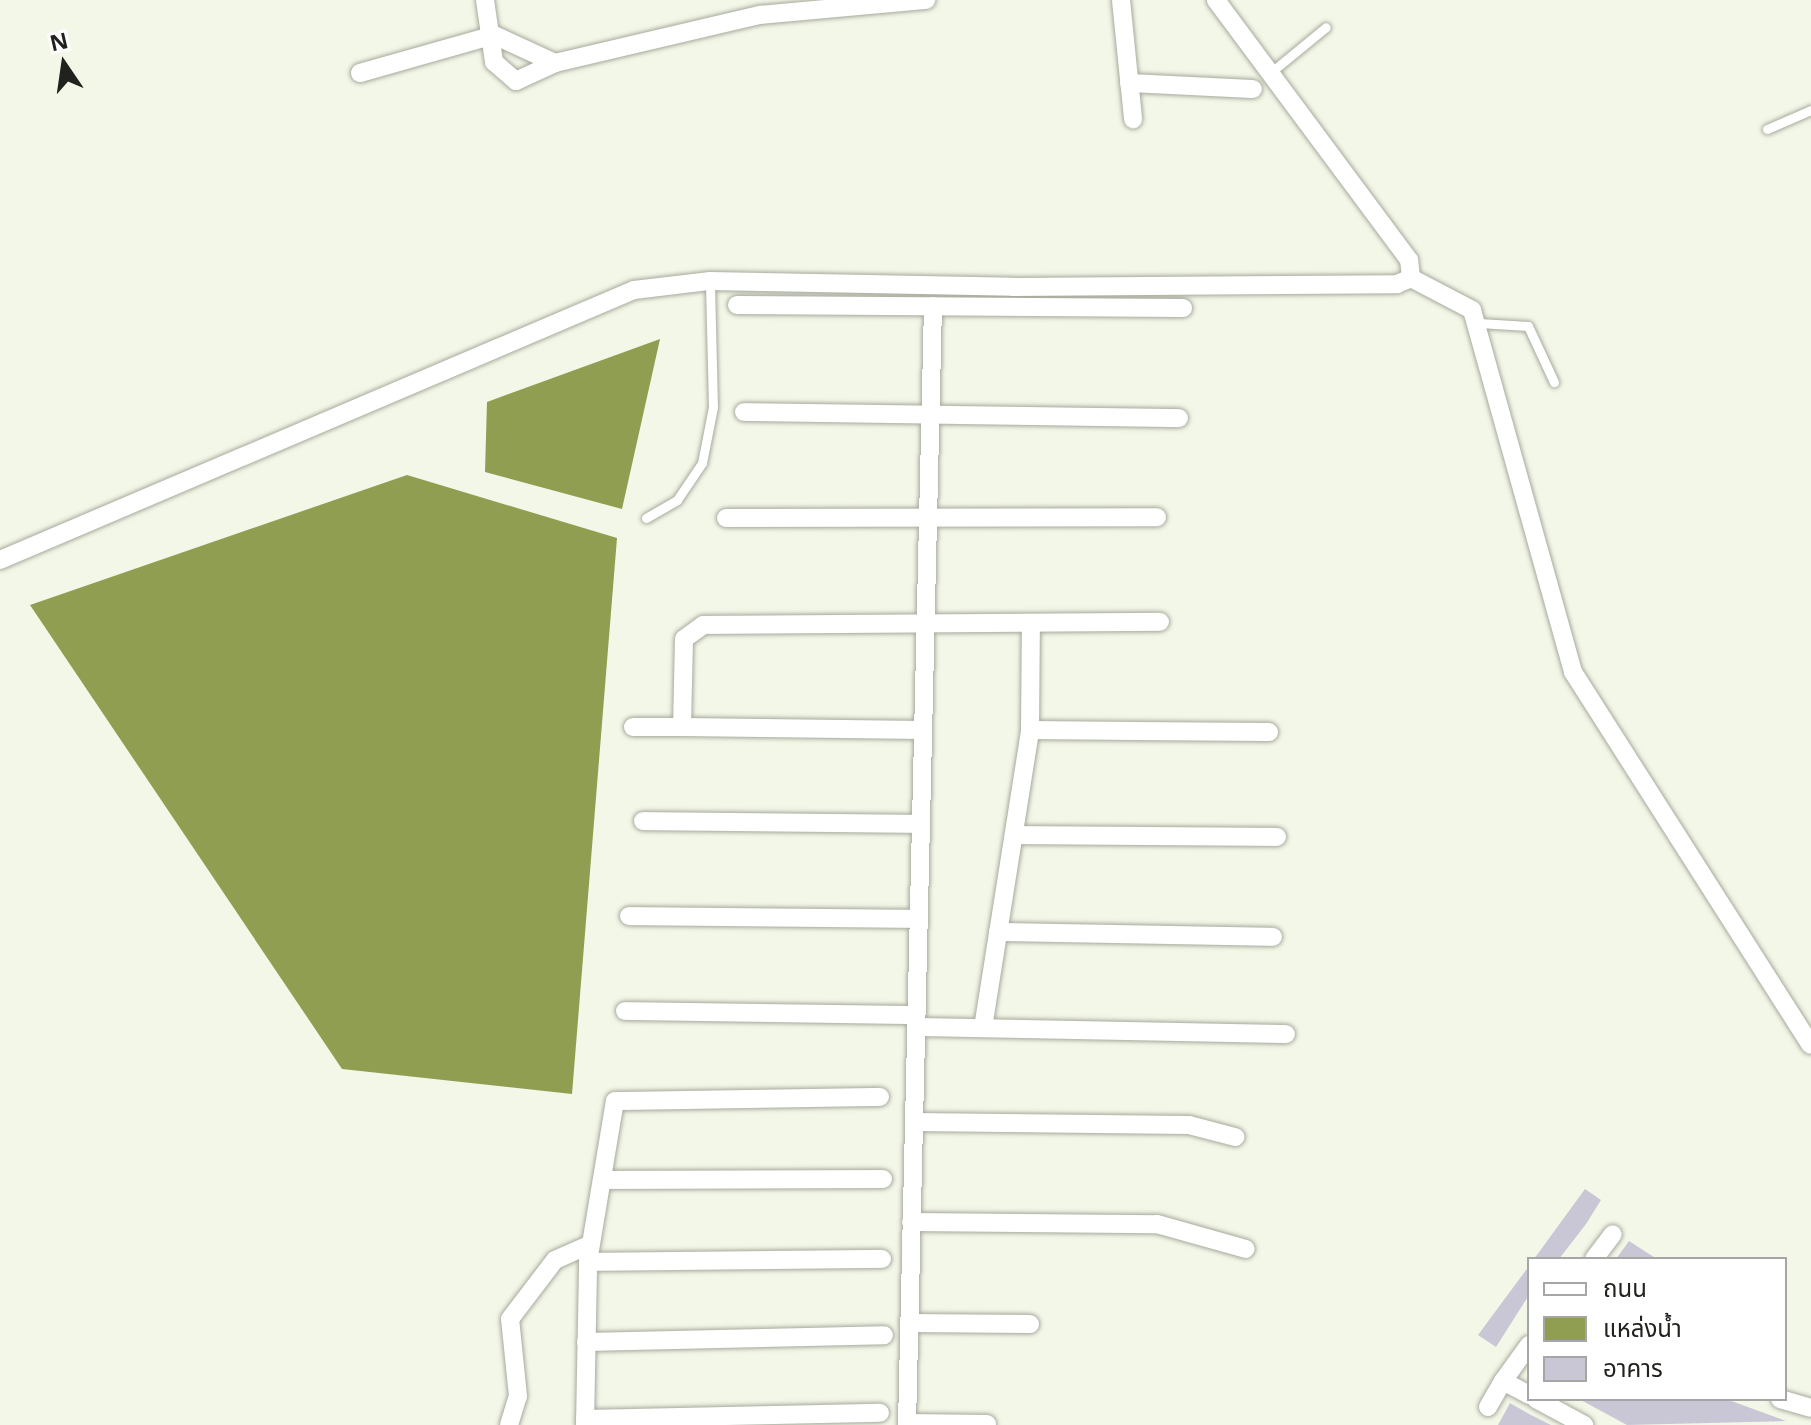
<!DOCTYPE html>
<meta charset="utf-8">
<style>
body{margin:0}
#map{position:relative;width:1811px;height:1425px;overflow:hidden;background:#f3f7e8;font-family:"Noto Sans","Noto Sans Thai",sans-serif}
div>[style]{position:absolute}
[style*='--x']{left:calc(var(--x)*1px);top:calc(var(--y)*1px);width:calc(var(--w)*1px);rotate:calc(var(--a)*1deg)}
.water>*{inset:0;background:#8f9e51}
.building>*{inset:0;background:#c9c7d5}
.roads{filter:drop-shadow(0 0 2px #a6aa9c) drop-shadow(0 0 2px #a6aa9c)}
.lane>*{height:9px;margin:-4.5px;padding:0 4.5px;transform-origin:4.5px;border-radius:4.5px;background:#fff}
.street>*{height:18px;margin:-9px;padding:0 9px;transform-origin:9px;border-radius:9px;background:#fff}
span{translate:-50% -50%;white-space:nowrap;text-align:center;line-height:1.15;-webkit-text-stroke:6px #fff;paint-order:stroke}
.legend{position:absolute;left:1527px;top:1257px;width:260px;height:144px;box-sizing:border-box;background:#fff;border:2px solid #a6a7a5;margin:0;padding:10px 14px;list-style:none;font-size:24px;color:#21221d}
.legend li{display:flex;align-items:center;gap:16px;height:40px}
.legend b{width:40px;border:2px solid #a6a7a5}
.north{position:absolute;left:24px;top:24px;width:80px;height:80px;-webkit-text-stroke:6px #fff;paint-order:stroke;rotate:347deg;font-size:22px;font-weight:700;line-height:32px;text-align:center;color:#21221d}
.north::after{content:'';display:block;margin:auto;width:28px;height:36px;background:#21221d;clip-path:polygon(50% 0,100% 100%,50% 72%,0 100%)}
</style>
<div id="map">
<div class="water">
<i style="clip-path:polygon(660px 339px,622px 509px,485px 472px,487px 402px)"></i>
<i style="clip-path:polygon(407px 475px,617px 538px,572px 1094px,342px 1069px,30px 605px)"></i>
</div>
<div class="building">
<i style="clip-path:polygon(1585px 1189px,1601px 1200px,1586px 1224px,1559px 1259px,1534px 1259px)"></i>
<i style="clip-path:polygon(1629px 1241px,1657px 1259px,1616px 1259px)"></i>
<i style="clip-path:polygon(1529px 1266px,1529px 1295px,1496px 1347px,1478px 1335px)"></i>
<i style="clip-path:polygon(1579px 1399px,1726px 1399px,1786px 1421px,1627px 1425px)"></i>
<i style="clip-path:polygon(1510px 1403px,1529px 1414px,1551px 1425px,1498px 1425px)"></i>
</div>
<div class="roads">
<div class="lane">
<i style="--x:1270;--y:73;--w:72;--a:-39.4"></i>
<i style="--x:1767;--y:129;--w:48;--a:-23.4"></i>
<i style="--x:1479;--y:323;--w:49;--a:3.5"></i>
<i style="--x:1528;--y:326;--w:62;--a:65.1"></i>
<i style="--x:646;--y:518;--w:36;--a:-30"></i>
<i style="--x:677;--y:500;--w:45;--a:-56"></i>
<i style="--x:702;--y:463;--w:57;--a:-78.9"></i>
<i style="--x:713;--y:407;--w:126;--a:-91.4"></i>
</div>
<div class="street">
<i style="--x:485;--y:0;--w:63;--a:81.7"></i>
<i style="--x:494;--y:62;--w:29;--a:41"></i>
<i style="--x:516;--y:81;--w:43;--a:-24.8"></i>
<i style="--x:555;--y:63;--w:211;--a:-13.2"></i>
<i style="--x:760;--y:15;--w:167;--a:-5.2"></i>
<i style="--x:1121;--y:0;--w:120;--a:84.2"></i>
<i style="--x:494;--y:35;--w:67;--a:24.7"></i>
<i style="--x:360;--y:73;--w:139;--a:-15.8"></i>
<i style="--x:1129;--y:83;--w:124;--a:2.8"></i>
<i style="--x:1411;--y:278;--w:69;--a:27.7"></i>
<i style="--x:1472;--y:310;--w:376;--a:74.4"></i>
<i style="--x:1573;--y:672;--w:442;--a:57.5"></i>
<i style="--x:737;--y:305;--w:446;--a:0.4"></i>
<i style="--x:744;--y:412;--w:435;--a:0.8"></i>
<i style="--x:726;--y:518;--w:431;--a:-0.1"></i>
<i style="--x:0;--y:560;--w:689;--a:-23.07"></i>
<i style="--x:634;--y:290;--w:77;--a:-6.8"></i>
<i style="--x:710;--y:281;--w:303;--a:1.1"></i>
<i style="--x:1013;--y:287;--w:384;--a:-0.4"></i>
<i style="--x:1397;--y:284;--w:15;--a:-23"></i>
<i style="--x:1411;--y:278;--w:18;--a:-96"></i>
<i style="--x:1409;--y:260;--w:324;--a:-126.6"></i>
<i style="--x:633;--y:727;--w:49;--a:0"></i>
<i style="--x:923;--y:730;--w:241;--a:-179.3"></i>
<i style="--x:682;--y:727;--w:88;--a:-88.7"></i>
<i style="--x:684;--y:639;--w:24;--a:-36"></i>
<i style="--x:703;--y:625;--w:457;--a:-0.4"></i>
<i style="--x:1030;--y:730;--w:239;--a:0.5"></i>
<i style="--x:643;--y:821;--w:278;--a:0.6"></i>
<i style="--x:1014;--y:835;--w:263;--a:0.4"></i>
<i style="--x:629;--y:916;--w:289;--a:0.6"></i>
<i style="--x:998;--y:932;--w:275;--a:1"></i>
<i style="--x:625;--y:1011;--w:291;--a:0.8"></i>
<i style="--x:916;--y:1027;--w:370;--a:1.1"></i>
<i style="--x:983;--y:1028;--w:302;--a:-81"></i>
<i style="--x:1030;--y:730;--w:105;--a:-89.5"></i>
<i style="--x:914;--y:1122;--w:275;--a:0.6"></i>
<i style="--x:1189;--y:1125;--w:48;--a:14.6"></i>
<i style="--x:602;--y:1180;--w:281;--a:-0.2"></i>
<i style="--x:911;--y:1222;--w:246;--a:0.5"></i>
<i style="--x:1157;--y:1224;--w:92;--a:15.7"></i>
<i style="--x:1594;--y:1259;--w:31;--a:-53"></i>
<i style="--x:588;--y:1262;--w:294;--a:-0.6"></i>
<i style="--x:909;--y:1323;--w:121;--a:0.5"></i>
<i style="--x:586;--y:1342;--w:298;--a:-1.3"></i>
<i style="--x:1529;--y:1345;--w:44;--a:125.8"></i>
<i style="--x:1503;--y:1381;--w:30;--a:28"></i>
<i style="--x:1536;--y:1399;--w:55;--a:28.4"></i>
<i style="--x:1780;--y:1399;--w:32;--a:16"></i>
<i style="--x:1488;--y:1407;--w:30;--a:-60"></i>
<i style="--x:585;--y:1419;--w:295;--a:-1.2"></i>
<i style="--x:907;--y:1423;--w:80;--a:0.7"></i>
<i style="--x:509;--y:1425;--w:30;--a:-73"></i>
<i style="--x:518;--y:1396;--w:77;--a:-95.9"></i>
<i style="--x:510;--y:1319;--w:74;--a:-52.7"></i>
<i style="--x:555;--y:1260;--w:39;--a:-24"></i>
<i style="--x:585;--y:1425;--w:163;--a:-88.9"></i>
<i style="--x:588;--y:1262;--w:163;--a:-80.5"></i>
<i style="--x:615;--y:1101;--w:265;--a:-0.9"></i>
<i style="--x:907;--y:1425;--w:1119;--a:-88.67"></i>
</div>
</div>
<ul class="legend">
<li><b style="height:10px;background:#fff"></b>ถนน</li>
<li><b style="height:22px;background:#8f9e51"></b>แหล่งน้ำ</li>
<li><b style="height:22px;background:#c9c7d5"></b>อาคาร</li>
</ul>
<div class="north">N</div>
</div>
